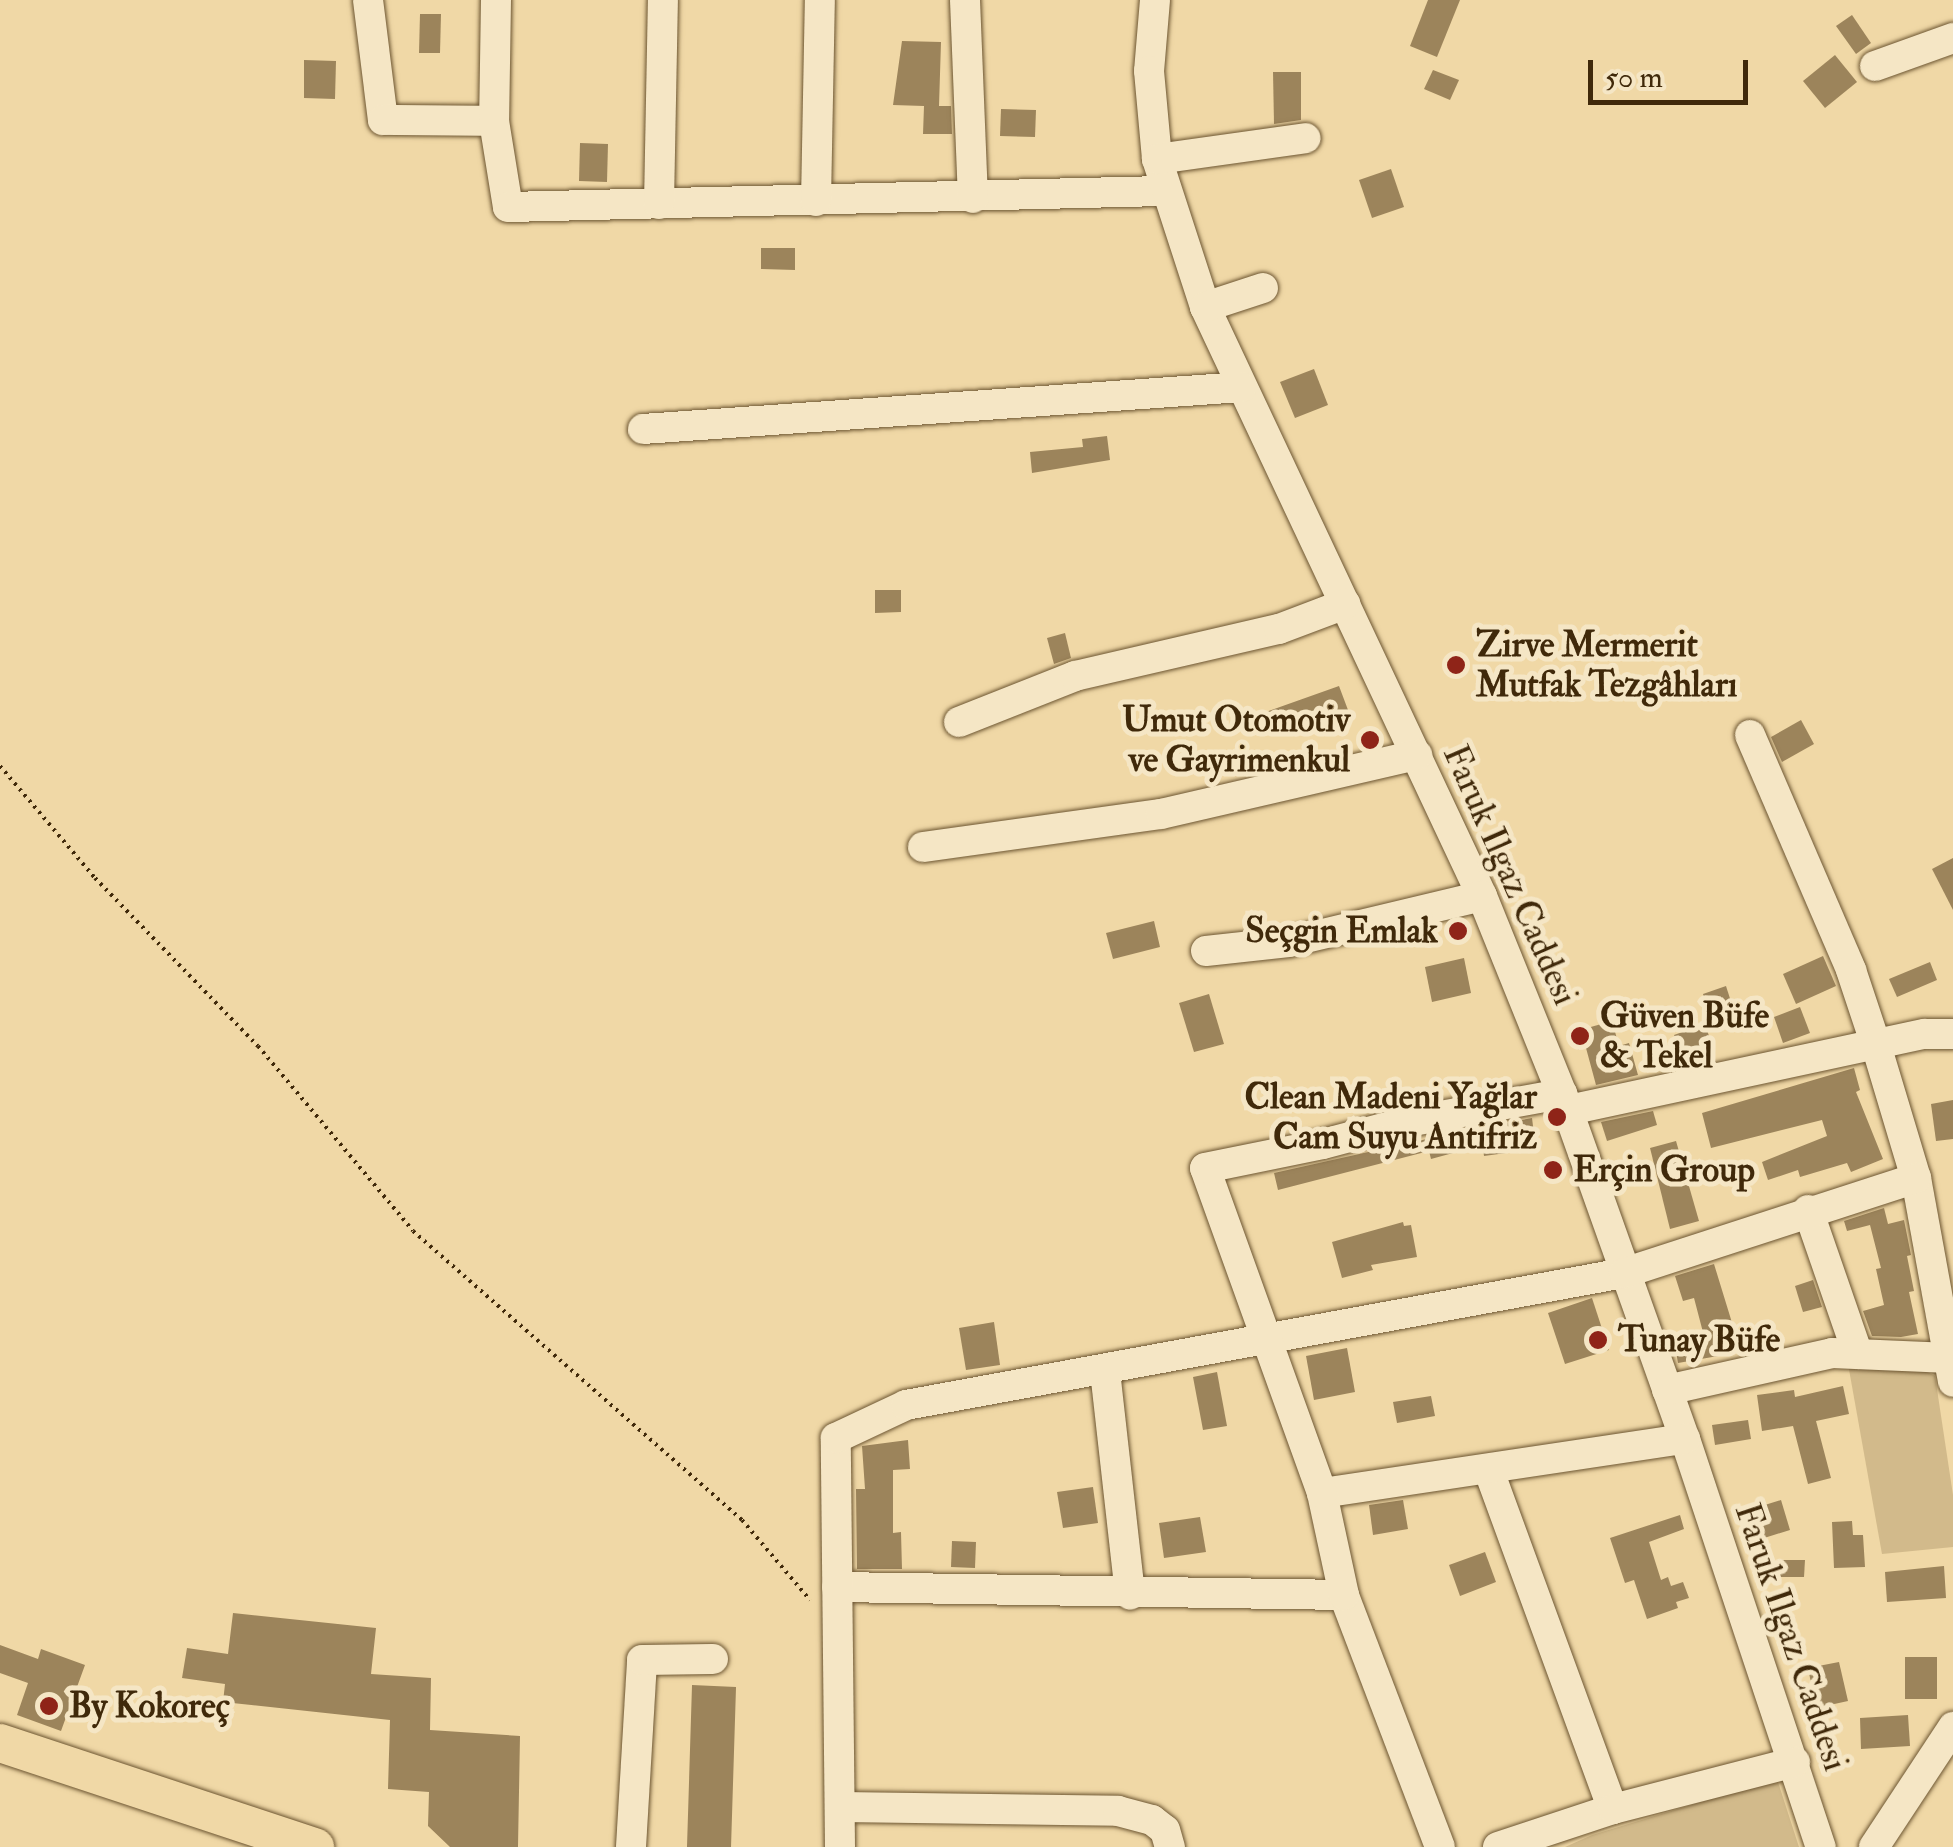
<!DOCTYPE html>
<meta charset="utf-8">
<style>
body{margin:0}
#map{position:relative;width:1953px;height:1847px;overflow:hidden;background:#f0d8a6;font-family:"IM FELL Double Pica",serif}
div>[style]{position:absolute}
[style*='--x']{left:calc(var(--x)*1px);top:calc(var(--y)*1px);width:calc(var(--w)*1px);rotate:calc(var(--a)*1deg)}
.green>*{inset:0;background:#d2ba8b}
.building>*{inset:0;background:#9c845b}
.path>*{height:4px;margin-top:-2px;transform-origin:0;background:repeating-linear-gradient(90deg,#40290a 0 2.5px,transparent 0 7.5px)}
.roads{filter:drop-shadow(0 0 2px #6c5531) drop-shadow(0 0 2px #6c5531)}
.minor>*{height:30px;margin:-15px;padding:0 15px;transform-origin:15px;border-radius:15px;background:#f5e6c5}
.major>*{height:38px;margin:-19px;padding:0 19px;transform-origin:19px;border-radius:19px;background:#f0d8a6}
.dots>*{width:28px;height:28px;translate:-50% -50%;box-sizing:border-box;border:5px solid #f5e6c5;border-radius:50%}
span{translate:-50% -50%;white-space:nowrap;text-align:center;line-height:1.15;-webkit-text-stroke:10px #f5e6c5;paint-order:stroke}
.poi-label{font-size:35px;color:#40290a;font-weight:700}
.left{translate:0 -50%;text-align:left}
.right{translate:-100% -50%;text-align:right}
.street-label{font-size:35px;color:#40290a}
.scale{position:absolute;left:1588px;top:60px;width:160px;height:45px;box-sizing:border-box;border:5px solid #40290a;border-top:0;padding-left:12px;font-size:30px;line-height:35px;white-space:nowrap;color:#40290a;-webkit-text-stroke:8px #f5e6c5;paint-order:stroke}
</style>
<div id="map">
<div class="green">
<i style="clip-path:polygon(1848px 1364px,1920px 1368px,1935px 1376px,1953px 1495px,1953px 1547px,1882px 1554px)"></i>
<i style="clip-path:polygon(1777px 1779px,1799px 1847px,1565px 1847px,1592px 1835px)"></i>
</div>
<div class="building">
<i style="clip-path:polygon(1428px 0,1460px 0,1437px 57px,1410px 46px)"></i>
<i style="clip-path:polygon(420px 14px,441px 14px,440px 53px,419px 53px)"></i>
<i style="clip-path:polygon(1852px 15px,1871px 43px,1856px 54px,1836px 26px)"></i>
<i style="clip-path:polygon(902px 41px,941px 42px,939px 106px,951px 106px,952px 134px,923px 134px,924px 106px,893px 105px)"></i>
<i style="clip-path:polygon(1835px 55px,1857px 82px,1825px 108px,1803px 81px)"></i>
<i style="clip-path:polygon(304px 60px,336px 61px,335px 99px,304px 98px)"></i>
<i style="clip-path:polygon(1433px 70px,1459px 80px,1450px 100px,1424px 89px)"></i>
<i style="clip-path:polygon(1273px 72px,1301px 72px,1301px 120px,1274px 124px)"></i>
<i style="clip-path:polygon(1001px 109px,1036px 110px,1035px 137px,1000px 136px)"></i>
<i style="clip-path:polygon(580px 143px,608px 144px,607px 182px,579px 181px)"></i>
<i style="clip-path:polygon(1391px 169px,1404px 207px,1372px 218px,1359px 180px)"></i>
<i style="clip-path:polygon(761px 248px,795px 248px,795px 270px,761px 269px)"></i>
<i style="clip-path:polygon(1314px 369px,1328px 405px,1295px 418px,1280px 382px)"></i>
<i style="clip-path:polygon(1107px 436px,1110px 460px,1032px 473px,1030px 452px,1083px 447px,1082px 439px)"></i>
<i style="clip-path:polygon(875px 590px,901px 590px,901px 612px,875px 613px)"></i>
<i style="clip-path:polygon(1065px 633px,1071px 658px,1054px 664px,1047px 638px)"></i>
<i style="clip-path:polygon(1339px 686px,1351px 718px,1294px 733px,1292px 726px,1272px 732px,1266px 712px)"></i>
<i style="clip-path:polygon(1801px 720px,1814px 744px,1782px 762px,1771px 737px)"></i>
<i style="clip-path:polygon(1953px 858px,1953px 910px,1932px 869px)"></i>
<i style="clip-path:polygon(1154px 921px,1160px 947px,1113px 959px,1106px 933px)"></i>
<i style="clip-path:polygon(1823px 956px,1836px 986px,1796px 1004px,1783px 974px)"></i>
<i style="clip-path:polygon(1464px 958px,1471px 993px,1432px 1002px,1425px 967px)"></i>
<i style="clip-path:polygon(1930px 962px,1937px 980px,1897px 997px,1889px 979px)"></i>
<i style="clip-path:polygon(1726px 986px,1733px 1008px,1710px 1016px,1703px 994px)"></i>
<i style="clip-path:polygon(1209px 994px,1224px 1044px,1194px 1052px,1179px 1003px)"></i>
<i style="clip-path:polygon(1800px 1007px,1810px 1033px,1783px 1043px,1774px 1017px)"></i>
<i style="clip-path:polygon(1612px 1021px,1619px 1046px,1629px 1043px,1638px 1075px,1596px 1085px,1586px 1048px,1578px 1050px,1573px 1032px)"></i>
<i style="clip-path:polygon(1705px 1024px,1714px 1051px,1684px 1062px,1674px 1035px)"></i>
<i style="clip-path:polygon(1854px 1068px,1860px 1090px,1856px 1092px,1883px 1159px,1851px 1172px,1847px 1163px,1800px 1177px,1798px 1170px,1768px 1180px,1762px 1162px,1827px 1136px,1822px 1120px,1711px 1148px,1702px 1113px)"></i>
<i style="clip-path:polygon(1953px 1100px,1953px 1139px,1936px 1141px,1931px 1104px)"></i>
<i style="clip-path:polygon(1653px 1111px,1657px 1125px,1607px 1141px,1601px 1122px)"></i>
<i style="clip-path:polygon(1532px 1118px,1536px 1149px,1484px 1156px,1480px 1128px)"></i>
<i style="clip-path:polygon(1449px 1134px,1453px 1153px,1431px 1159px,1429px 1151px,1278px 1190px,1274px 1173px)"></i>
<i style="clip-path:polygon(1676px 1141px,1699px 1221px,1670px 1229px,1650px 1148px)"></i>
<i style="clip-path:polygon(1884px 1208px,1888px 1224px,1904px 1220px,1911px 1255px,1907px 1256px,1914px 1291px,1909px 1292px,1918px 1334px,1901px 1337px,1872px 1336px,1863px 1311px,1884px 1305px,1876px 1269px,1881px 1268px,1870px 1225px,1847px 1231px,1844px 1221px)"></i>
<i style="clip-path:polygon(1403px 1222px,1404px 1226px,1411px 1225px,1417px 1257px,1371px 1265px,1373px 1270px,1342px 1278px,1332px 1242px)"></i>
<i style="clip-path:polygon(1714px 1264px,1741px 1352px,1678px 1363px,1675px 1346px,1705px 1340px,1694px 1298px,1683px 1301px,1675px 1276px)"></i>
<i style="clip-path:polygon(1813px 1280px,1822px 1307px,1803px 1312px,1795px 1286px)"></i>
<i style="clip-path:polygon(1592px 1298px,1609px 1350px,1565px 1364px,1548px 1313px)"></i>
<i style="clip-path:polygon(994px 1322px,1000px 1365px,966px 1370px,959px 1328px)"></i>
<i style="clip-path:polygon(1347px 1348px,1355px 1392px,1314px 1400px,1306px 1356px)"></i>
<i style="clip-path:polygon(1217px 1372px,1227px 1426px,1203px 1430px,1193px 1377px)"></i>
<i style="clip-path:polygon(1843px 1386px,1849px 1414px,1816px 1421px,1831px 1478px,1808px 1484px,1793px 1426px,1762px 1431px,1757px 1395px,1794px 1390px,1795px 1397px)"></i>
<i style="clip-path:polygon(1431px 1396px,1435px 1416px,1397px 1423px,1393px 1402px)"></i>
<i style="clip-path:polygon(1748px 1420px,1751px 1439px,1715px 1445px,1712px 1425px)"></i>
<i style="clip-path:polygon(908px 1440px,910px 1469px,893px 1470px,893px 1533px,901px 1532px,902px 1569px,857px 1569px,856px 1489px,865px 1489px,862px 1446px)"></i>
<i style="clip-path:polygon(1093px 1487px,1098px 1523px,1063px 1528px,1057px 1492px)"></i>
<i style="clip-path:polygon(1403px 1500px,1408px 1529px,1373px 1535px,1369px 1505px)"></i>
<i style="clip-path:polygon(1781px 1500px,1790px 1530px,1761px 1539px,1752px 1509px)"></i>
<i style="clip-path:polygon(1680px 1515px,1684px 1529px,1649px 1542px,1661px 1580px,1668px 1577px,1671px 1586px,1683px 1582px,1689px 1598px,1676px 1602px,1678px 1608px,1647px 1619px,1634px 1580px,1625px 1583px,1610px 1538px)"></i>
<i style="clip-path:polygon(1200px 1517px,1206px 1552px,1164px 1558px,1159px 1523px)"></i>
<i style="clip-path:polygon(1852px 1521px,1853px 1535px,1863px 1535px,1865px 1567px,1834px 1568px,1832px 1522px)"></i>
<i style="clip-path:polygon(952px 1541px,976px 1542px,975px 1568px,951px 1567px)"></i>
<i style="clip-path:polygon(1485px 1552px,1496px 1582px,1460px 1596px,1449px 1565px)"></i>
<i style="clip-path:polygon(1777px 1560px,1805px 1560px,1804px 1577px,1777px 1577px)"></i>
<i style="clip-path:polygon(1944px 1566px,1946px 1598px,1887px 1602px,1885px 1572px)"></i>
<i style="clip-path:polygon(233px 1613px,376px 1628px,371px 1674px,431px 1678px,430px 1730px,520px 1736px,518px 1847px,450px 1847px,428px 1826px,429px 1792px,388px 1789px,390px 1720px,223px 1702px,225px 1684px,182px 1678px,187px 1648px,228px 1654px)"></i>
<i style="clip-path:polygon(0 1645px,38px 1659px,41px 1649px,85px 1665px,61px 1731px,17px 1715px,28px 1683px,0 1673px)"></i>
<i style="clip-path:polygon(1905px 1657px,1937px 1657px,1937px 1699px,1905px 1699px)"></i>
<i style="clip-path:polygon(1839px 1662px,1848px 1701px,1816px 1708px,1808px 1668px)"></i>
<i style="clip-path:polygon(692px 1685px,736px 1687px,731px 1847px,687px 1847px)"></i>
<i style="clip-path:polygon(1908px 1715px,1910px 1746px,1861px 1749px,1860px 1718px)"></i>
</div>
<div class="path">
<i style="--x:0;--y:766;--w:147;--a:49.7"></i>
<i style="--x:95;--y:878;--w:234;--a:45.9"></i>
<i style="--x:258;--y:1046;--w:241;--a:50"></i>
<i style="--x:413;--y:1231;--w:438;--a:41.3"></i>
<i style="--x:742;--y:1520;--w:105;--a:49.6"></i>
</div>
<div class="roads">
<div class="minor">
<i style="--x:368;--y:0;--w:121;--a:82.9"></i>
<i style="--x:383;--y:120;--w:111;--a:0.5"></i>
<i style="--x:496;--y:0;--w:121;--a:90.9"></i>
<i style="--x:494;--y:121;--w:87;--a:80.8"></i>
<i style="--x:508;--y:207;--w:657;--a:-1.4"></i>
<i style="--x:965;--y:0;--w:198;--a:87.7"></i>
<i style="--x:1155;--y:0;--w:71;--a:94.8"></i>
<i style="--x:1149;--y:71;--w:88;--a:84.8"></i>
<i style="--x:1157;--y:159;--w:156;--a:72"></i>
<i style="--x:1205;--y:307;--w:651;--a:64.81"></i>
<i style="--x:1482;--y:896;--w:214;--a:68"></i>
<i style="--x:1562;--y:1094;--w:366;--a:70.4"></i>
<i style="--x:1685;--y:1439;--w:430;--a:71.6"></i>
<i style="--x:1875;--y:66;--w:83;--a:-19.7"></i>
<i style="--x:1157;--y:159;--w:150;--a:-8"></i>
<i style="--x:816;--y:201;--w:201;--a:-88.9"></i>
<i style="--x:659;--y:204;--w:204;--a:-88.9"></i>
<i style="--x:1205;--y:307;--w:61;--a:-18.1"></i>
<i style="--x:643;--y:429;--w:600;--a:-4.01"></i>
<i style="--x:959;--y:722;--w:125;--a:-21.6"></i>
<i style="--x:1075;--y:676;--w:209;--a:-13"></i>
<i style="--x:1279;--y:629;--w:71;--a:-20.7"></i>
<i style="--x:1750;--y:735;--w:256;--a:66.7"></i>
<i style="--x:1851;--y:970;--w:79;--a:71.6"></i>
<i style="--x:1876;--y:1045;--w:139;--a:73.3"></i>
<i style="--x:1916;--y:1178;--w:207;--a:79.7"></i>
<i style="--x:923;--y:847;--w:240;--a:-7.9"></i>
<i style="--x:1161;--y:814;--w:263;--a:-13"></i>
<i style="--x:1206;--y:951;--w:83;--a:-6.2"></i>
<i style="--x:1289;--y:942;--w:198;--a:-13.4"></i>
<i style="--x:1569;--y:1110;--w:364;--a:-12.1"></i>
<i style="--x:1925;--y:1034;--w:28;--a:0"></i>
<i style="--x:1808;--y:1210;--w:152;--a:70.9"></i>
<i style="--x:1105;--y:1371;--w:225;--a:83.6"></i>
<i style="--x:1667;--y:1390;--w:169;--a:-12.6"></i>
<i style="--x:1832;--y:1353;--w:118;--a:2.4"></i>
<i style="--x:1489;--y:1471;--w:360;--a:69.9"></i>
<i style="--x:1322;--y:1493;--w:367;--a:-8.5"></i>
<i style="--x:837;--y:1587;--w:507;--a:0.9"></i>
<i style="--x:841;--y:1807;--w:277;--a:0.8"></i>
<i style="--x:1118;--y:1811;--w:35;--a:15"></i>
<i style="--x:1152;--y:1820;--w:16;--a:38"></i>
<i style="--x:1165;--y:1830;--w:18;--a:74"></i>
<i style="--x:631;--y:1847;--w:187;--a:-86.6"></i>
<i style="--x:642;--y:1660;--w:71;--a:-0.8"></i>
<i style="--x:840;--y:1847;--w:409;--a:-90.6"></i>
<i style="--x:836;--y:1438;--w:77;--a:-25.2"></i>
<i style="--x:906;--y:1405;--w:730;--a:-10.42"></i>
<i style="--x:1624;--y:1273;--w:307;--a:-18"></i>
<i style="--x:1440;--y:1847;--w:270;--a:-110.9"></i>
<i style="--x:1344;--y:1595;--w:104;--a:-102.2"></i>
<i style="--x:1322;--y:1493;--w:345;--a:-109.8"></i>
<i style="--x:1205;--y:1168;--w:120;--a:-11.5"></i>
<i style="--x:1323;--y:1144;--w:82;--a:-14.9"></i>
<i style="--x:1402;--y:1123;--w:163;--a:-10.3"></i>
<i style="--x:1498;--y:1847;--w:121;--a:-18.3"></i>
<i style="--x:1613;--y:1809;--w:188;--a:-14.5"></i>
<i style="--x:1874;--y:1847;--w:144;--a:-56.6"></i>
</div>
<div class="major">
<i style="--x:0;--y:1743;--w:332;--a:18.3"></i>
</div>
</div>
<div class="dots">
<i style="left:1456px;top:665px;background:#8f2418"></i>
<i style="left:1370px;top:740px;background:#8f2418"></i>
<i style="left:1458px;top:931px;background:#8f2418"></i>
<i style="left:1580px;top:1036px;background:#8f2418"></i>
<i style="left:1557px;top:1117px;background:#8f2418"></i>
<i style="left:1553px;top:1170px;background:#8f2418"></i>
<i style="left:1598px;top:1340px;background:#8f2418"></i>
<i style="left:49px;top:1706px;background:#8f2418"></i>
</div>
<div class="poi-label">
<span class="left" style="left:1476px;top:665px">Zirve Mermerit<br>Mutfak Tezgâhları</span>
<span class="right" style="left:1350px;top:740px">Umut Otomotiv<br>ve Gayrimenkul</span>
<span class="right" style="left:1438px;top:931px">Seçgin Emlak</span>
<span class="left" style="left:1600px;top:1036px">Güven Büfe<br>&amp; Tekel</span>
<span class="right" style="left:1537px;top:1117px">Clean Madeni Yağlar<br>Cam Suyu Antifriz</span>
<span class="left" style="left:1573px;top:1170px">Erçin Group</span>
<span class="left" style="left:1618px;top:1340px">Tunay Büfe</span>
<span class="left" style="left:69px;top:1706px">By Kokoreç</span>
</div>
<div class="street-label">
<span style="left:1510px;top:875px;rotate:66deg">Faruk Ilgaz Caddesi</span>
<span style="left:1791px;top:1637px;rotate:71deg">Faruk Ilgaz Caddesi</span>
</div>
<div class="scale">50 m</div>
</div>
